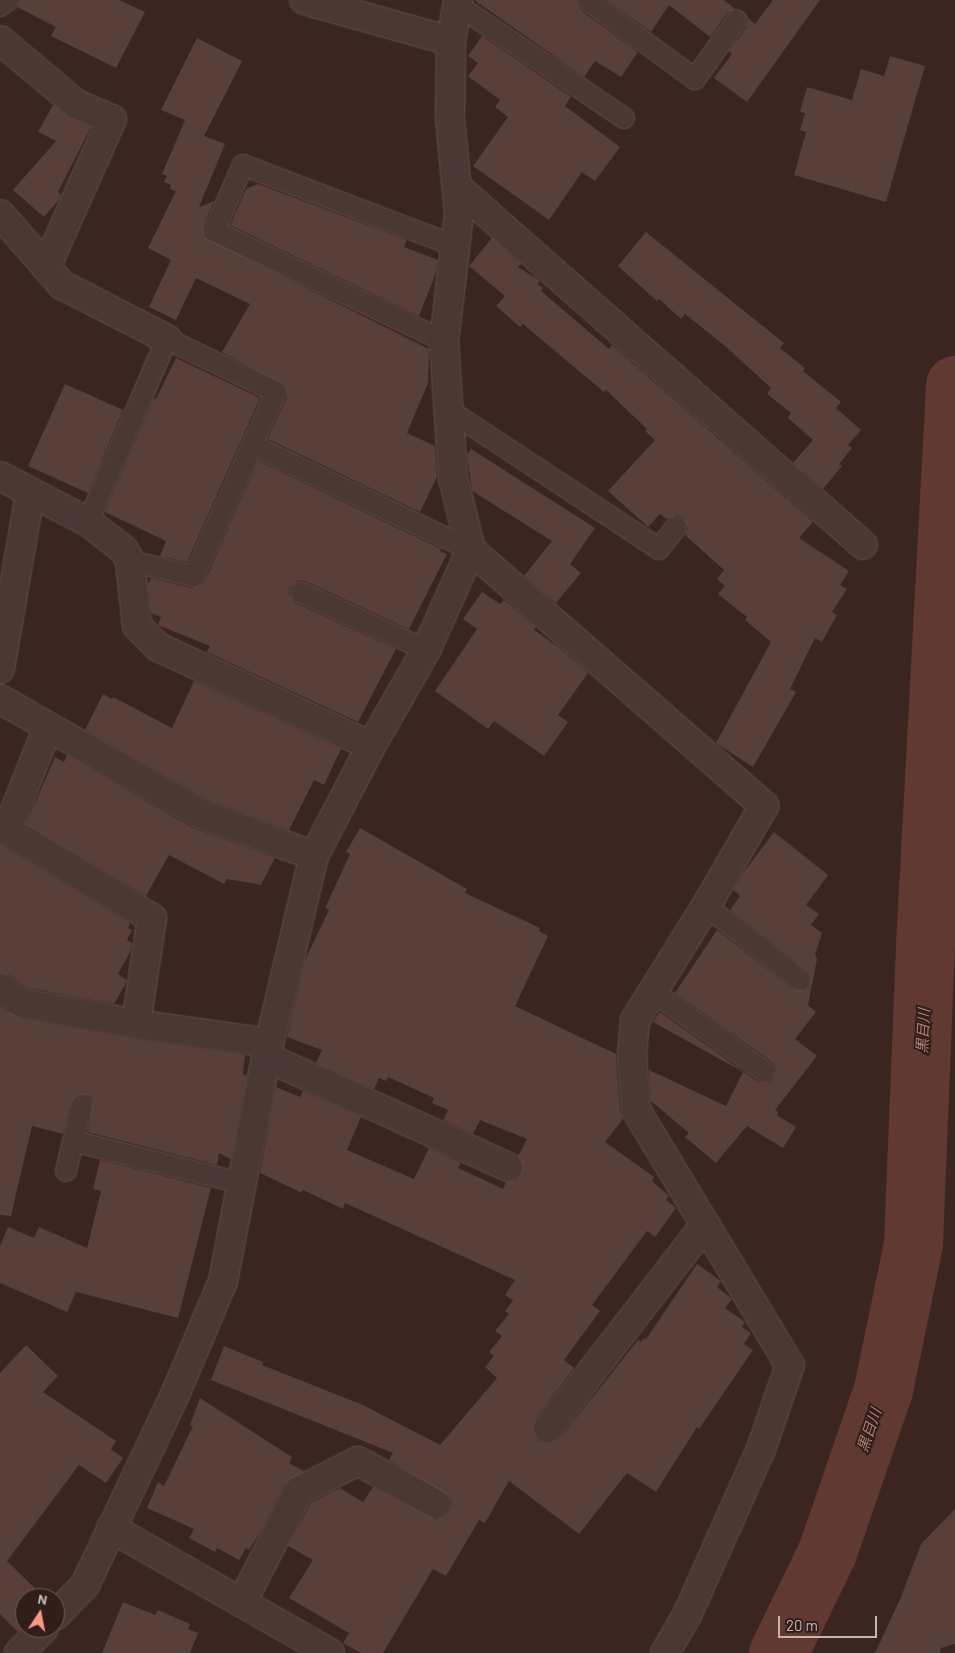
<!DOCTYPE html>
<meta charset="utf-8">
<style>
body{margin:0}
#map{position:relative;width:955px;height:1653px;overflow:hidden;background:#3a2521;font-family:Barlow,"Noto Sans JP",sans-serif}
div>[style]{position:absolute}
[style*='--x']{left:calc(var(--x)*1px);top:calc(var(--y)*1px);width:calc(var(--w)*1px);rotate:calc(var(--a)*1deg)}
.river>*{height:59px;margin:-29.5px;padding:0 29.5px;transform-origin:29.5px;border-radius:29.5px;background:#603933}
.building>*{inset:0;background:#583f3a}
.roads{filter:drop-shadow(0 0 1px #62514d) drop-shadow(0 0 1px #62514d)}
.lane>*{height:20px;margin:-10px;padding:0 10px;transform-origin:10px;border-radius:10px;background:#4b3835}
.street>*{height:28px;margin:-14px;padding:0 14px;transform-origin:14px;border-radius:14px;background:#4b3835}
span{translate:-50% -50%;white-space:nowrap;text-align:center;line-height:1.15;-webkit-text-stroke:4px #2f1e1a;paint-order:stroke}
.water-label{font-size:15px;color:#b07f77;font-style:italic}
.north{position:absolute;left:15px;top:1588px;width:50px;height:50px;box-sizing:border-box;background:#2f1e1a;border:1px solid #6c5a56;border-radius:50%;rotate:11deg;font-size:14px;font-weight:700;line-height:20px;text-align:center;color:#c7b4b0}
.north::after{content:'';display:block;margin:auto;width:18px;height:22px;background:#fa9882;clip-path:polygon(50% 0,100% 100%,50% 72%,0 100%)}
.scale{position:absolute;left:778px;top:1616px;width:99px;height:22px;box-sizing:border-box;border:2px solid #c7b4b0;border-top:0;padding-left:6px;font-size:15px;line-height:18px;white-space:nowrap;color:#c7b4b0;-webkit-text-stroke:4px #2f1e1a;paint-order:stroke}
</style>
<div id="map">
<div class="river">
<i style="--x:778;--y:1653;--w:112;--a:-64.1"></i>
<i style="--x:827;--y:1552;--w:172;--a:-71"></i>
<i style="--x:883;--y:1389;--w:148;--a:-78.3"></i>
<i style="--x:913;--y:1244;--w:299;--a:-87.7"></i>
<i style="--x:925;--y:945;--w:561;--a:-86.93"></i>
</div>
<div class="building">
<i style="clip-path:polygon(20px 0,119px 0,145px 12px,116px 68px,51px 36px,56px 27px,17px 7px)"></i>
<i style="clip-path:polygon(474px 0,578px 0,579px 6px,583px 12px,638px 52px,621px 77px,595px 61px,584px 77px)"></i>
<i style="clip-path:polygon(607px 0,724px 0,735px 9px,727px 13px,710px 37px,669px 5px,651px 32px)"></i>
<i style="clip-path:polygon(773px 0,820px 0,747px 102px,714px 78px,732px 54px,729px 51px,747px 27px,748px 18px,755px 24px)"></i>
<i style="clip-path:polygon(482px 36px,571px 97px,565px 106px,620px 147px,595px 181px,582px 172px,549px 220px,473px 166px,508px 117px,495px 107px,500px 100px,468px 76px,478px 63px,468px 56px)"></i>
<i style="clip-path:polygon(197px 38px,242px 61px,204px 136px,225px 144px,199px 207px,214px 201px,203px 227px,204px 237px,429px 349px,428px 383px,407px 433px,435px 446px,437px 477px,420px 512px,268px 439px,287px 397px,286px 386px,222px 352px,250px 304px,196px 278px,176px 320px,149px 307px,171px 260px,148px 248px,176px 191px,170px 189px,171px 185px,164px 182px,167px 176px,162px 174px,185px 120px,161px 110px)"></i>
<i style="clip-path:polygon(890px 56px,925px 66px,886px 202px,794px 175px,806px 132px,800px 130px,805px 113px,800px 112px,807px 87px,852px 100px,861px 69px,884px 76px)"></i>
<i style="clip-path:polygon(53px 105px,70px 118px,91px 127px,58px 192px,61px 195px,58px 201px,44px 217px,13px 190px,56px 141px,38px 132px)"></i>
<i style="clip-path:polygon(258px 184px,407px 240px,404px 247px,438px 260px,436px 273px,419px 316px,230px 225px,246px 189px)"></i>
<i style="clip-path:polygon(646px 232px,784px 343px,780px 348px,805px 368px,803px 371px,841px 402px,836px 408px,861px 430px,848px 445px,852px 448px,839px 464px,842px 466px,823px 489px,793px 463px,813px 440px,788px 418px,791px 413px,767px 394px,771px 388px,725px 346px,685px 314px,681px 319px,659px 299px,657px 301px,618px 266px)"></i>
<i style="clip-path:polygon(492px 238px,521px 264px,518px 267px,540px 281px,537px 284px,543px 288px,541px 291px,609px 349px,612px 345px,813px 522px,799px 538px,849px 571px,840px 585px,847px 589px,832px 612px,837px 615px,822px 642px,815px 638px,790px 689px,796px 692px,753px 767px,716px 743px,771px 642px,745px 620px,747px 617px,718px 594px,725px 586px,717px 579px,724px 570px,685px 535px,688px 528px,684px 518px,677px 515px,667px 519px,660px 514px,648px 527px,608px 491px,655px 440px,645px 431px,647px 429px,606px 390px,604px 392px,523px 324px,520px 327px,496px 306px,505px 296px,469px 266px)"></i>
<i style="clip-path:polygon(176px 358px,260px 398px,187px 562px,160px 556px,166px 541px,105px 512px,154px 398px,156px 399px)"></i>
<i style="clip-path:polygon(65px 384px,123px 410px,88px 493px,28px 466px)"></i>
<i style="clip-path:polygon(471px 449px,595px 528px,570px 564px,581px 573px,556px 603px,524px 576px,552px 541px,472px 491px,467px 455px)"></i>
<i style="clip-path:polygon(258px 461px,441px 549px,440px 551px,447px 554px,409px 629px,305px 581px,298px 580px,289px 587px,288px 594px,295px 603px,396px 649px,358px 722px,207px 652px,210px 646px,158px 625px,161px 617px,151px 613px,148px 584px,151px 578px,192px 588px,201px 585px,205px 581px)"></i>
<i style="clip-path:polygon(482px 592px,500px 604px,504px 600px,536px 627px,534px 630px,557px 646px,588px 673px,558px 715px,568px 722px,544px 756px,494px 721px,488px 729px,435px 691px,477px 629px,463px 619px)"></i>
<i style="clip-path:polygon(194px 681px,341px 749px,324px 785px,314px 780px,289px 830px,206px 799px,85px 730px,103px 694px,112px 699px,113px 697px,172px 728px)"></i>
<i style="clip-path:polygon(67px 755px,191px 827px,275px 858px,261px 885px,227px 879px,224px 884px,169px 855px,146px 896px,26px 824px,55px 757px,64px 762px)"></i>
<i style="clip-path:polygon(360px 828px,467px 889px,465px 893px,540px 928px,539px 931px,548px 936px,515px 1006px,616px 1054px,620px 1111px,623px 1119px,605px 1142px,654px 1177px,652px 1181px,669px 1196px,666px 1200px,676px 1208px,655px 1237px,647px 1231px,592px 1305px,600px 1311px,564px 1360px,574px 1368px,536px 1418px,533px 1426px,534px 1434px,539px 1441px,546px 1443px,554px 1442px,560px 1438px,638px 1340px,641px 1342px,644px 1338px,646px 1339px,697px 1264px,721px 1281px,717px 1287px,732px 1299px,725px 1308px,745px 1322px,742px 1327px,751px 1333px,744px 1344px,753px 1350px,699px 1429px,697px 1427px,656px 1492px,627px 1473px,579px 1534px,509px 1481px,485px 1523px,479px 1520px,446px 1576px,433px 1569px,383px 1653px,361px 1653px,343px 1643px,349px 1633px,289px 1598px,313px 1560px,288px 1546px,311px 1503px,340px 1488px,363px 1502px,373px 1487px,436px 1520px,444px 1517px,450px 1511px,452px 1503px,449px 1496px,389px 1460px,393px 1453px,211px 1380px,224px 1346px,263px 1362px,262px 1365px,363px 1405px,440px 1445px,497px 1378px,485px 1367px,494px 1356px,489px 1352px,502px 1336px,495px 1331px,509px 1314px,505px 1311px,513px 1300px,505px 1295px,515px 1280px,345px 1203px,343px 1209px,303px 1190px,302px 1193px,260px 1173px,276px 1087px,300px 1097px,303px 1091px,361px 1117px,347px 1150px,414px 1179px,429px 1148px,461px 1163px,458px 1168px,503px 1189px,506px 1182px,517px 1180px,522px 1173px,523px 1165px,518px 1156px,527px 1139px,480px 1120px,473px 1134px,443px 1120px,448px 1110px,432px 1103px,434px 1098px,388px 1077px,386px 1081px,379px 1078px,374px 1089px,316px 1063px,322px 1050px,287px 1037px,305px 960px,329px 910px,325px 908px,350px 854px,346px 852px)"></i>
<i style="clip-path:polygon(774px 832px,828px 875px,806px 905px,819px 914px,811px 925px,822px 933px,815px 955px,817px 959px,808px 1005px,816px 1012px,795px 1039px,817px 1056px,775px 1110px,778px 1112px,777px 1115px,796px 1127px,783px 1148px,747px 1126px,716px 1163px,685px 1137px,689px 1133px,651px 1101px,649px 1070px,726px 1106px,743px 1072px,653px 1022px,660px 1012px,758px 1082px,769px 1083px,775px 1078px,776px 1068px,772px 1062px,675px 993px,717px 930px,793px 989px,804px 991px,810px 987px,811px 976px,807px 971px,730px 910px,740px 896px,733px 890px,744px 872px)"></i>
<i style="clip-path:polygon(0 844px,130px 923px,128px 928px,132px 930px,127px 940px,132px 943px,131px 950px,118px 974px,127px 980px,126px 983px,114px 1004px,28px 988px,9px 975px,0 973px)"></i>
<i style="clip-path:polygon(0 1007px,19px 1018px,133px 1039px,245px 1055px,243px 1074px,247px 1076px,231px 1159px,219px 1153px,217px 1165px,88px 1132px,93px 1102px,90px 1096px,79px 1094px,71px 1102px,63px 1134px,32px 1126px,11px 1216px,0 1215px)"></i>
<i style="clip-path:polygon(100px 1160px,211px 1188px,178px 1318px,76px 1292px,67px 1312px,0 1283px,0 1246px,8px 1227px,34px 1238px,39px 1227px,87px 1248px,101px 1191px,93px 1189px)"></i>
<i style="clip-path:polygon(26px 1345px,58px 1376px,43px 1392px,116px 1441px,111px 1449px,123px 1458px,106px 1483px,79px 1465px,7px 1561px,45px 1598px,25px 1598px,25px 1625px,18px 1632px,0 1614px,0 1373px)"></i>
<i style="clip-path:polygon(200px 1398px,292px 1457px,289px 1463px,304px 1471px,285px 1484px,261px 1531px,249px 1550px,246px 1548px,239px 1560px,217px 1548px,215px 1552px,189px 1538px,194px 1529px,147px 1508px,158px 1482px,164px 1486px,193px 1426px,190px 1425px)"></i>
<i style="clip-path:polygon(955px 1509px,955px 1644px,941px 1648px,940px 1653px,875px 1653px,901px 1597px,921px 1544px)"></i>
<i style="clip-path:polygon(123px 1602px,155px 1615px,158px 1610px,190px 1624px,188px 1629px,198px 1633px,190px 1653px,102px 1653px)"></i>
</div>
<div class="roads">
<div class="lane">
<i style="--x:590;--y:2;--w:130;--a:36.3"></i>
<i style="--x:695;--y:79;--w:72;--a:-54.6"></i>
<i style="--x:456;--y:4;--w:203;--a:34.2"></i>
<i style="--x:0;--y:6;--w:10;--a:-37"></i>
<i style="--x:444;--y:341;--w:255;--a:-154.4"></i>
<i style="--x:214;--y:231;--w:72;--a:-66.3"></i>
<i style="--x:243;--y:165;--w:227;--a:20.9"></i>
<i style="--x:447;--y:409;--w:254;--a:33.4"></i>
<i style="--x:659;--y:549;--w:28;--a:-52"></i>
<i style="--x:252;--y:445;--w:243;--a:25.6"></i>
<i style="--x:88;--y:522;--w:199;--a:-66.7"></i>
<i style="--x:167;--y:339;--w:121;--a:25.9"></i>
<i style="--x:276;--y:392;--w:201;--a:114"></i>
<i style="--x:194;--y:576;--w:66;--a:-166.8"></i>
<i style="--x:300;--y:592;--w:139;--a:24.7"></i>
<i style="--x:706;--y:906;--w:120;--a:38.2"></i>
<i style="--x:652;--y:991;--w:139;--a:35.6"></i>
<i style="--x:73;--y:1141;--w:172;--a:14.1"></i>
<i style="--x:66;--y:1171;--w:68;--a:-76.4"></i>
</div>
<div class="street">
<i style="--x:304;--y:0;--w:153;--a:15.6"></i>
<i style="--x:458;--y:0;--w:42;--a:99.7"></i>
<i style="--x:451;--y:41;--w:77;--a:90.7"></i>
<i style="--x:450;--y:118;--w:96;--a:84.6"></i>
<i style="--x:459;--y:214;--w:128;--a:96.7"></i>
<i style="--x:444;--y:341;--w:137;--a:86.2"></i>
<i style="--x:453;--y:478;--w:74;--a:76"></i>
<i style="--x:471;--y:550;--w:389;--a:41.1"></i>
<i style="--x:764;--y:806;--w:116;--a:120.1"></i>
<i style="--x:706;--y:906;--w:134;--a:121.9"></i>
<i style="--x:635;--y:1020;--w:34;--a:95"></i>
<i style="--x:632;--y:1054;--w:56;--a:85.9"></i>
<i style="--x:636;--y:1110;--w:298;--a:58.9"></i>
<i style="--x:790;--y:1365;--w:89;--a:109"></i>
<i style="--x:761;--y:1449;--w:182;--a:114"></i>
<i style="--x:687;--y:1615;--w:44;--a:120.1"></i>
<i style="--x:0;--y:40;--w:99;--a:40.1"></i>
<i style="--x:76;--y:104;--w:39;--a:23"></i>
<i style="--x:112;--y:119;--w:162;--a:114"></i>
<i style="--x:457;--y:187;--w:541;--a:41.4"></i>
<i style="--x:0;--y:214;--w:94;--a:48.9"></i>
<i style="--x:62;--y:285;--w:118;--a:27.2"></i>
<i style="--x:0;--y:476;--w:99;--a:27.6"></i>
<i style="--x:88;--y:522;--w:46;--a:37.9"></i>
<i style="--x:124;--y:550;--w:13;--a:61"></i>
<i style="--x:130;--y:561;--w:65;--a:83.9"></i>
<i style="--x:137;--y:626;--w:30;--a:45"></i>
<i style="--x:158;--y:647;--w:235;--a:24.9"></i>
<i style="--x:0;--y:669;--w:179;--a:-80.3"></i>
<i style="--x:0;--y:699;--w:229;--a:29.8"></i>
<i style="--x:199;--y:813;--w:123;--a:20.5"></i>
<i style="--x:48;--y:727;--w:111;--a:111.7"></i>
<i style="--x:7;--y:830;--w:170;--a:31.3"></i>
<i style="--x:152;--y:918;--w:107;--a:98.6"></i>
<i style="--x:0;--y:988;--w:27;--a:34"></i>
<i style="--x:22;--y:1003;--w:116;--a:10.4"></i>
<i style="--x:136;--y:1024;--w:134;--a:8.1"></i>
<i style="--x:266;--y:1057;--w:266;--a:24.4"></i>
<i style="--x:548;--y:1428;--w:257;--a:-52.3"></i>
<i style="--x:111;--y:1528;--w:252;--a:29.7"></i>
<i style="--x:242;--y:1602;--w:125;--a:-62.8"></i>
<i style="--x:299;--y:1491;--w:66;--a:-27"></i>
<i style="--x:358;--y:1461;--w:89;--a:28.9"></i>
<i style="--x:55;--y:1616;--w:43;--a:-45.9"></i>
<i style="--x:85;--y:1585;--w:216;--a:-64.7"></i>
<i style="--x:177;--y:1390;--w:118;--a:-67.1"></i>
<i style="--x:223;--y:1281;--w:228;--a:-79.1"></i>
<i style="--x:266;--y:1057;--w:207;--a:-76.6"></i>
<i style="--x:314;--y:856;--w:124;--a:-62.6"></i>
<i style="--x:371;--y:746;--w:111;--a:-60.2"></i>
<i style="--x:426;--y:650;--w:110;--a:-65.8"></i>
<i style="--x:19;--y:1653;--w:35;--a:-45"></i>
</div>
</div>
<div class="water-label">
<span style="left:923px;top:1031px;rotate:-87deg">黒目川</span>
<span style="left:869px;top:1430px;rotate:-71deg">黒目川</span>
</div>
<div class="north">N</div>
<div class="scale">20 m</div>
</div>
